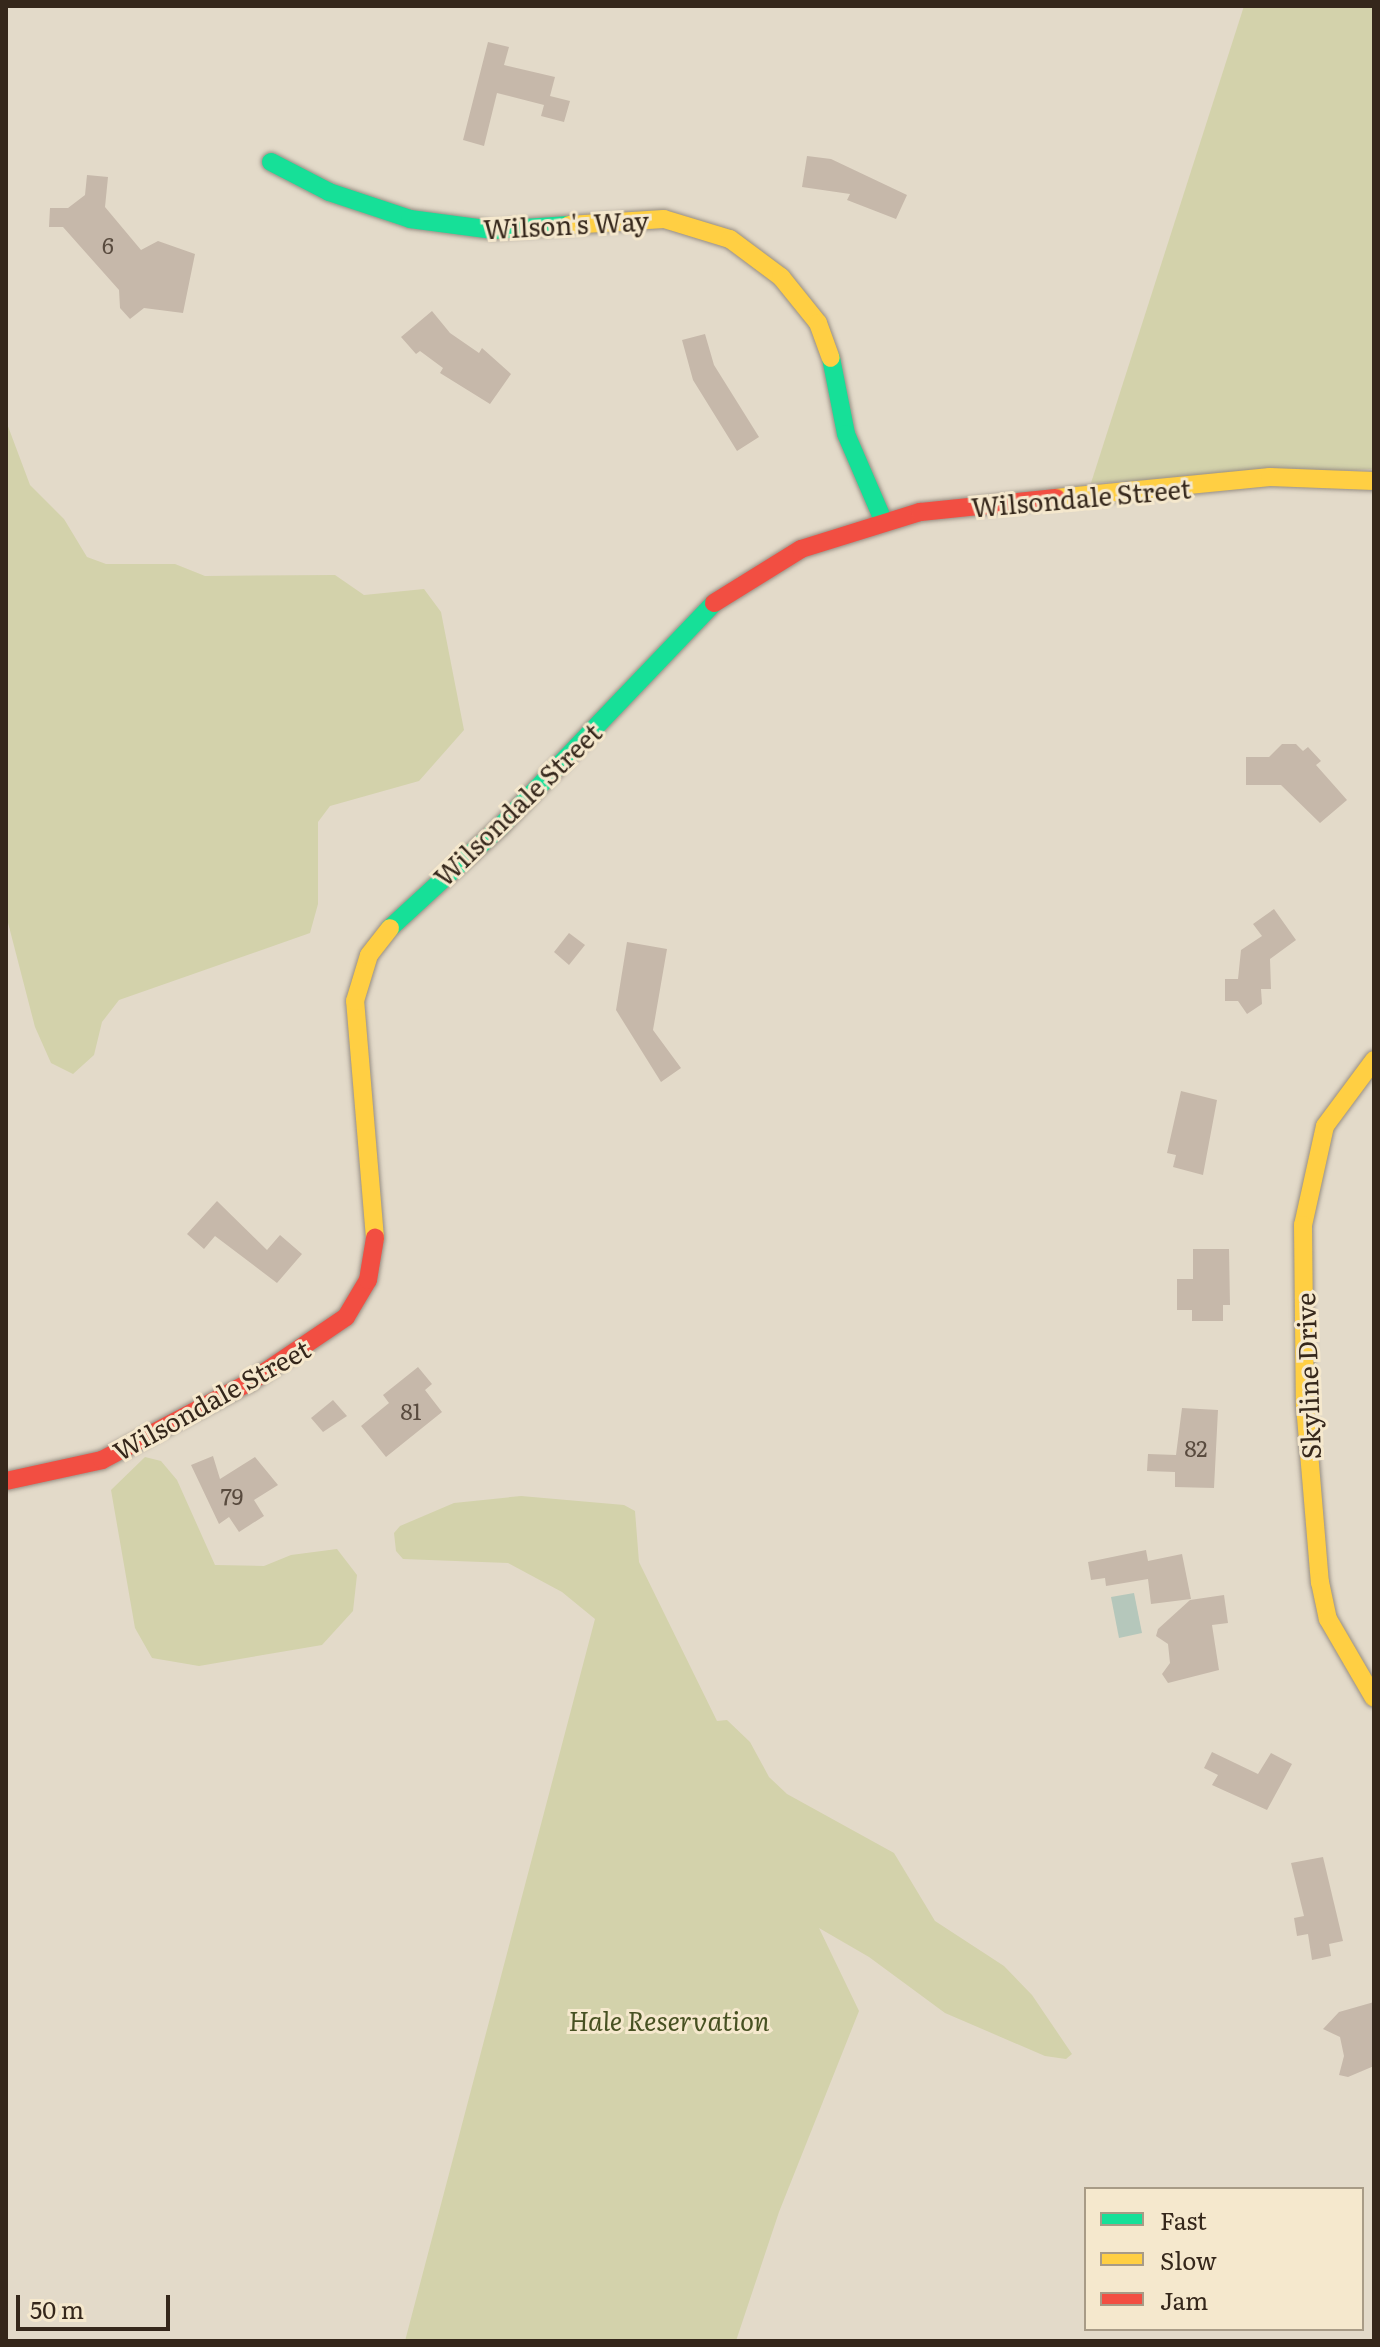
<!DOCTYPE html>
<style>
body{margin:0}
#map{position:relative;width:1380px;height:2347px;overflow:hidden;background:#e3dac9;font-family:Literata,serif}
div>[style]{position:absolute}
[style*='--x']{left:calc(var(--x)*1px);top:calc(var(--y)*1px);width:calc(var(--w)*1px);rotate:calc(var(--a)*1deg)}
.green>*{inset:0;background:#d3d2ab}
.water>*{inset:0;background:#b5c7bb}
.building>*{inset:0;background:#c6b8aa}
.roads{filter:drop-shadow(0 0 2px #978e83) drop-shadow(0 0 2px #978e83)}
.fast>*{height:18px;margin:-9px;padding:0 9px;transform-origin:9px;border-radius:9px;background:#16e098}
.slow>*{height:18px;margin:-9px;padding:0 9px;transform-origin:9px;border-radius:9px;background:#ffcf43}
.jam>*{height:18px;margin:-9px;padding:0 9px;transform-origin:9px;border-radius:9px;background:#f24e42}
span{translate:-50% -50%;white-space:nowrap;text-align:center;line-height:1.15;-webkit-text-stroke:6px #f5e8cd;paint-order:stroke}
.number-label{font-size:22px;color:#594b3f}
.number-label span{-webkit-text-stroke-width:0}
.street-label{font-size:26px;color:#35271b}
.park-label{font-size:26px;color:#475122;font-style:italic}
.frame{position:absolute;inset:0;border:8px solid #35271b;pointer-events:none}
.legend{position:absolute;left:1084px;top:2187px;width:280px;height:144px;box-sizing:border-box;background:#f5e8cd;border:2px solid #a89b86;margin:0;padding:10px 14px;list-style:none;font-size:24px;color:#35271b}
.legend li{display:flex;align-items:center;gap:16px;height:40px}
.legend b{width:40px;border:2px solid #a89b86}
.scale{position:absolute;left:16px;top:2295px;width:154px;height:36px;box-sizing:border-box;border:4px solid #35271b;border-top:0;padding-left:10px;font-size:24px;line-height:28px;white-space:nowrap;color:#35271b;-webkit-text-stroke:6px #f5e8cd;paint-order:stroke}
</style>
<div id="map">
<div class="green">
<i style="clip-path:polygon(1244px 6px,1374px 6px,1374px 469px,1091px 483px)"></i>
<i style="clip-path:polygon(6px 421px,30px 485px,64px 519px,87px 557px,106px 564px,175px 564px,205px 576px,335px 575px,364px 595px,424px 589px,441px 612px,464px 730px,419px 781px,330px 806px,318px 822px,318px 904px,310px 933px,119px 1000px,102px 1022px,94px 1055px,73px 1074px,51px 1063px,35px 1027px,6px 915px)"></i>
<i style="clip-path:polygon(145px 1457px,161px 1461px,177px 1480px,215px 1565px,264px 1566px,291px 1555px,337px 1549px,357px 1575px,353px 1611px,322px 1645px,199px 1666px,152px 1658px,135px 1628px,111px 1490px)"></i>
<i style="clip-path:polygon(521px 1496px,624px 1505px,635px 1511px,639px 1562px,717px 1721px,727px 1720px,750px 1742px,769px 1777px,787px 1794px,894px 1853px,935px 1921px,1004px 1966px,1032px 1995px,1072px 2054px,1066px 2059px,1045px 2056px,945px 2013px,869px 1957px,819px 1928px,859px 2011px,779px 2212px,736px 2341px,405px 2341px,595px 1619px,562px 1592px,508px 1563px,403px 1559px,396px 1551px,394px 1533px,400px 1526px,454px 1503px)"></i>
</div>
<div class="water">
<i style="clip-path:polygon(1134px 1593px,1142px 1633px,1119px 1638px,1111px 1597px)"></i>
</div>
<div class="building">
<i style="clip-path:polygon(488px 42px,509px 47px,504px 65px,555px 77px,550px 96px,570px 101px,564px 122px,541px 116px,544px 105px,497px 93px,484px 146px,463px 140px)"></i>
<i style="clip-path:polygon(807px 156px,831px 159px,907px 195px,896px 219px,847px 200px,850px 194px,802px 187px)"></i>
<i style="clip-path:polygon(87px 175px,108px 177px,105px 207px,141px 250px,158px 241px,195px 254px,183px 313px,144px 308px,130px 319px,120px 308px,119px 290px,63px 227px,49px 227px,50px 208px,68px 208px,85px 195px)"></i>
<i style="clip-path:polygon(432px 311px,450px 333px,479px 353px,482px 348px,511px 374px,490px 404px,440px 373px,443px 368px,420px 351px,416px 354px,401px 337px)"></i>
<i style="clip-path:polygon(705px 334px,714px 365px,759px 437px,737px 451px,693px 380px,682px 340px)"></i>
<i style="clip-path:polygon(1282px 744px,1296px 744px,1303px 751px,1308px 747px,1321px 761px,1316px 765px,1347px 800px,1320px 823px,1281px 785px,1246px 785px,1246px 757px,1269px 757px)"></i>
<i style="clip-path:polygon(1274px 909px,1296px 940px,1270px 959px,1271px 989px,1261px 989px,1262px 1004px,1247px 1014px,1238px 1001px,1225px 1001px,1225px 979px,1238px 979px,1241px 950px,1262px 936px,1253px 924px)"></i>
<i style="clip-path:polygon(569px 933px,585px 945px,569px 965px,554px 952px)"></i>
<i style="clip-path:polygon(627px 942px,667px 949px,653px 1030px,681px 1068px,661px 1082px,616px 1010px)"></i>
<i style="clip-path:polygon(1181px 1091px,1217px 1100px,1203px 1175px,1173px 1167px,1176px 1155px,1167px 1153px)"></i>
<i style="clip-path:polygon(217px 1201px,267px 1250px,280px 1235px,302px 1254px,277px 1283px,215px 1236px,204px 1249px,187px 1234px)"></i>
<i style="clip-path:polygon(1193px 1249px,1229px 1249px,1230px 1305px,1223px 1305px,1223px 1321px,1192px 1321px,1192px 1310px,1177px 1310px,1177px 1279px,1193px 1279px)"></i>
<i style="clip-path:polygon(418px 1367px,432px 1384px,425px 1390px,442px 1412px,386px 1457px,361px 1426px,389px 1403px,383px 1395px)"></i>
<i style="clip-path:polygon(333px 1400px,347px 1416px,323px 1432px,311px 1418px)"></i>
<i style="clip-path:polygon(1182px 1408px,1218px 1410px,1214px 1488px,1175px 1487px,1175px 1472px,1147px 1471px,1148px 1454px,1176px 1455px)"></i>
<i style="clip-path:polygon(213px 1456px,220px 1479px,255px 1457px,278px 1485px,254px 1500px,264px 1516px,239px 1532px,229px 1517px,219px 1524px,191px 1465px)"></i>
<i style="clip-path:polygon(1146px 1550px,1148px 1561px,1182px 1554px,1191px 1599px,1151px 1604px,1148px 1579px,1106px 1586px,1105px 1578px,1091px 1580px,1088px 1562px)"></i>
<i style="clip-path:polygon(1224px 1595px,1228px 1623px,1212px 1625px,1219px 1670px,1168px 1683px,1162px 1674px,1170px 1663px,1168px 1644px,1156px 1636px,1158px 1629px,1190px 1600px)"></i>
<i style="clip-path:polygon(1212px 1752px,1258px 1774px,1271px 1753px,1292px 1764px,1267px 1810px,1212px 1785px,1218px 1775px,1204px 1768px)"></i>
<i style="clip-path:polygon(1323px 1857px,1343px 1941px,1329px 1944px,1331px 1956px,1312px 1960px,1308px 1934px,1297px 1936px,1294px 1918px,1304px 1916px,1291px 1863px)"></i>
<i style="clip-path:polygon(1374px 2002px,1374px 2066px,1348px 2077px,1339px 2075px,1344px 2056px,1340px 2037px,1323px 2029px,1339px 2012px)"></i>
</div>
<div class="roads">
<div class="fast">
<i style="--x:271;--y:162;--w:65;--a:27.3"></i>
<i style="--x:329;--y:192;--w:85;--a:18.4"></i>
<i style="--x:410;--y:219;--w:84;--a:7.5"></i>
<i style="--x:493;--y:230;--w:76;--a:-3.8"></i>
<i style="--x:831;--y:358;--w:77;--a:78.8"></i>
<i style="--x:846;--y:434;--w:94;--a:66.7"></i>
<i style="--x:390;--y:928;--w:149;--a:-42.6"></i>
<i style="--x:500;--y:827;--w:310;--a:-46.3"></i>
</div>
<div class="slow">
<i style="--x:569;--y:225;--w:95;--a:-3.6"></i>
<i style="--x:664;--y:219;--w:69;--a:16.9"></i>
<i style="--x:730;--y:239;--w:64;--a:36.7"></i>
<i style="--x:781;--y:277;--w:59;--a:51.2"></i>
<i style="--x:818;--y:323;--w:37;--a:70"></i>
<i style="--x:1056;--y:498;--w:215;--a:-5.6"></i>
<i style="--x:1270;--y:477;--w:104;--a:2.2"></i>
<i style="--x:1374;--y:1060;--w:82;--a:126.6"></i>
<i style="--x:1325;--y:1126;--w:101;--a:102.5"></i>
<i style="--x:1303;--y:1225;--w:180;--a:89.4"></i>
<i style="--x:1305;--y:1405;--w:178;--a:85.2"></i>
<i style="--x:1320;--y:1582;--w:38;--a:78"></i>
<i style="--x:1328;--y:1619;--w:91;--a:59.8"></i>
<i style="--x:375;--y:1238;--w:238;--a:-94.8"></i>
<i style="--x:355;--y:1001;--w:48;--a:-73.1"></i>
<i style="--x:369;--y:955;--w:34;--a:-52"></i>
</div>
<div class="jam">
<i style="--x:714;--y:603;--w:102;--a:-31.8"></i>
<i style="--x:801;--y:549;--w:125;--a:-17.3"></i>
<i style="--x:920;--y:512;--w:137;--a:-5.9"></i>
<i style="--x:6;--y:1481;--w:98;--a:-12.3"></i>
<i style="--x:102;--y:1460;--w:167;--a:-27.8"></i>
<i style="--x:250;--y:1382;--w:116;--a:-34.1"></i>
<i style="--x:346;--y:1317;--w:43;--a:-59.3"></i>
<i style="--x:368;--y:1280;--w:43;--a:-80.5"></i>
</div>
</div>
<div class="number-label">
<span style="left:108px;top:245px">6</span>
<span style="left:411px;top:1411px">81</span>
<span style="left:1196px;top:1448px">82</span>
<span style="left:232px;top:1496px">79</span>
</div>
<div class="street-label">
<span style="left:566px;top:224px;rotate:-3deg">Wilson's Way</span>
<span style="left:1081px;top:497px;rotate:-5deg">Wilsondale Street</span>
<span style="left:517px;top:804px;rotate:-44deg">Wilsondale Street</span>
<span style="left:1307px;top:1376px;rotate:-92deg">Skyline Drive</span>
<span style="left:211px;top:1399px;rotate:-29deg">Wilsondale Street</span>
</div>
<div class="park-label">
<span style="left:669px;top:2020px">Hale Reservation</span>
</div>
<div class="frame"></div>
<ul class="legend">
<li><b style="height:10px;background:#16e098"></b>Fast</li>
<li><b style="height:10px;background:#ffcf43"></b>Slow</li>
<li><b style="height:10px;background:#f24e42"></b>Jam</li>
</ul>
<div class="scale">50 m</div>
</div>
